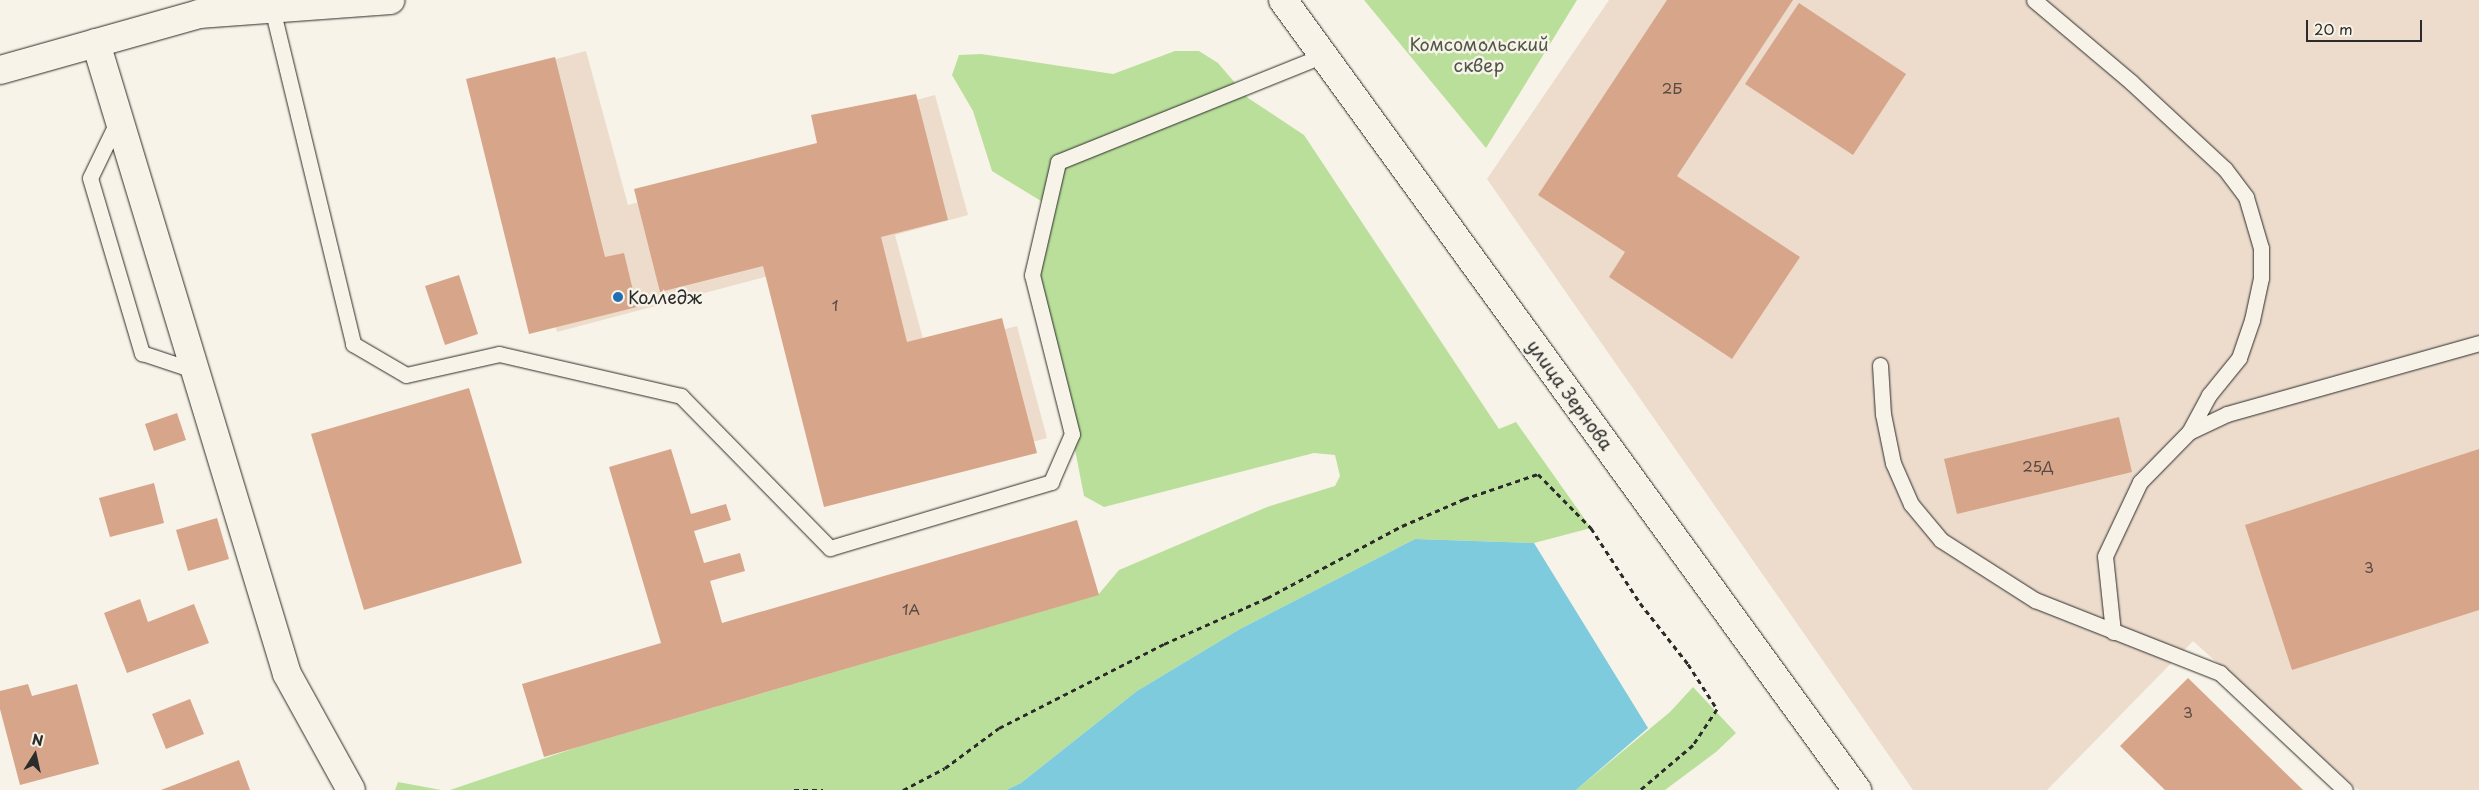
<!DOCTYPE html>
<meta charset="utf-8">
<style>
body{margin:0}
#map{position:relative;width:2479px;height:790px;overflow:hidden;background:#f7f3e8;font-family:"Playpen Sans",sans-serif}
div>[style]{position:absolute}
[style*='--x']{left:calc(var(--x)*1px);top:calc(var(--y)*1px);width:calc(var(--w)*1px);rotate:calc(var(--a)*1deg)}
.built>*{inset:0;background:#eddccc}
.green>*{inset:0;background:#badf9a}
.water>*{inset:0;background:#7dcbdc}
.building>*{inset:0;background:#d7a58a}
.path>*{height:3px;margin-top:-1.5px;transform-origin:0;background:repeating-linear-gradient(90deg,#2b2b2b 0 5px,transparent 0 9px)}
.roads{filter:drop-shadow(0 0 1px #2b2b2b) drop-shadow(0 0 1px #2b2b2b)}
.service>*{height:15px;margin:-7.5px;padding:0 7.5px;transform-origin:7.5px;border-radius:7.5px;background:#f7f3e8}
.minor>*{height:28px;margin:-14px;padding:0 14px;transform-origin:14px;border-radius:14px;background:#f7f3e8}
.secondary>*{height:28px;margin:-14px;padding:0 14px;transform-origin:14px;border-radius:14px;background:#f7f3e8}
.dots>*{width:14px;height:14px;translate:-50% -50%;box-sizing:border-box;border:2px solid #f7f3e8;border-radius:50%}
span{translate:-50% -50%;white-space:nowrap;text-align:center;line-height:1.15;-webkit-text-stroke:5px #f7f3e8;paint-order:stroke}
.number-label{font-size:15px;color:#564a43}
.number-label span{-webkit-text-stroke-width:0}
.park-label{font-size:18px;color:#4f5847}
.poi-label{font-size:18px;color:#2b2b2b}
.left{translate:0 -50%;text-align:left}
.street-label{font-size:18px;color:#2b2b2b}
.north{position:absolute;left:10px;top:730px;width:50px;height:50px;-webkit-text-stroke:4px #f7f3e8;paint-order:stroke;rotate:10deg;font-size:14px;font-weight:700;line-height:20px;text-align:center;color:#2b2b2b}
.north::after{content:'';display:block;margin:auto;width:18px;height:22px;background:#2b2b2b;clip-path:polygon(50% 0,100% 100%,50% 72%,0 100%)}
.scale{position:absolute;left:2306px;top:20px;width:116px;height:22px;box-sizing:border-box;border:2px solid #2b2b2b;border-top:0;padding-left:6px;font-size:15px;line-height:18px;white-space:nowrap;color:#2b2b2b;-webkit-text-stroke:4px #f7f3e8;paint-order:stroke}
</style>
<div id="map">
<div class="built">
<i style="clip-path:polygon(1609px 0,2479px 0,2479px 790px,2358px 790px,2193px 641px,2047px 790px,1913px 790px,1487px 179px)"></i>
<i style="clip-path:polygon(586px 51px,628px 205px,851px 145px,845px 119px,935px 95px,968px 215px,895px 235px,926px 350px,1017px 326px,1047px 438px,859px 489px,799px 268px,557px 332px,488px 77px)"></i>
</div>
<div class="green">
<i style="clip-path:polygon(1364px 0,1577px 0,1486px 148px)"></i>
<i style="clip-path:polygon(1175px 51px,1199px 51px,1218px 63px,1248px 98px,1304px 135px,1499px 429px,1516px 422px,1591px 528px,1534px 543px,1415px 539px,1240px 629px,1137px 691px,1021px 783px,1006px 790px,450px 790px,578px 747px,1098px 595px,1119px 570px,1267px 507px,1335px 486px,1340px 476px,1335px 455px,1314px 453px,1104px 507px,1084px 496px,1072px 434px,1036px 315px,1046px 204px,992px 171px,973px 111px,952px 75px,959px 55px,981px 54px,1113px 74px)"></i>
<i style="clip-path:polygon(1693px 687px,1736px 733px,1716px 752px,1665px 790px,1576px 790px,1670px 712px)"></i>
<i style="clip-path:polygon(398px 782px,441px 790px,395px 790px)"></i>
</div>
<div class="water">
<i style="clip-path:polygon(1415px 539px,1534px 543px,1648px 728px,1576px 790px,1006px 790px,1021px 783px,1137px 691px,1240px 629px)"></i>
</div>
<div class="building">
<i style="clip-path:polygon(1667px 0,1793px 0,1677px 176px,1800px 257px,1732px 359px,1609px 277px,1625px 252px,1538px 195px)"></i>
<i style="clip-path:polygon(1799px 3px,1906px 74px,1853px 155px,1745px 84px)"></i>
<i style="clip-path:polygon(555px 57px,605px 257px,624px 253px,637px 307px,529px 334px,466px 79px)"></i>
<i style="clip-path:polygon(916px 94px,948px 220px,881px 237px,907px 342px,1002px 318px,1037px 453px,824px 507px,763px 266px,660px 292px,634px 189px,817px 143px,811px 115px)"></i>
<i style="clip-path:polygon(459px 275px,478px 334px,445px 345px,425px 286px)"></i>
<i style="clip-path:polygon(469px 388px,522px 563px,364px 610px,311px 434px)"></i>
<i style="clip-path:polygon(177px 413px,186px 440px,154px 451px,145px 424px)"></i>
<i style="clip-path:polygon(2119px 417px,2132px 472px,1957px 514px,1944px 459px)"></i>
<i style="clip-path:polygon(671px 449px,691px 514px,726px 504px,731px 520px,694px 531px,704px 563px,740px 553px,745px 571px,710px 581px,722px 623px,1077px 520px,1099px 595px,544px 757px,522px 684px,661px 643px,609px 467px)"></i>
<i style="clip-path:polygon(2479px 449px,2479px 610px,2292px 670px,2245px 525px)"></i>
<i style="clip-path:polygon(154px 483px,164px 523px,110px 537px,99px 498px)"></i>
<i style="clip-path:polygon(217px 518px,229px 559px,188px 571px,176px 530px)"></i>
<i style="clip-path:polygon(140px 599px,148px 622px,194px 604px,209px 643px,127px 673px,104px 613px)"></i>
<i style="clip-path:polygon(2188px 678px,2303px 790px,2165px 790px,2120px 746px)"></i>
<i style="clip-path:polygon(28px 684px,32px 696px,77px 684px,99px 764px,20px 785px,0 709px,0 691px)"></i>
<i style="clip-path:polygon(190px 699px,204px 734px,166px 749px,152px 714px)"></i>
<i style="clip-path:polygon(239px 760px,250px 790px,161px 790px)"></i>
</div>
<div class="path">
<i style="--x:794;--y:790;--w:29;--a:0"></i>
<i style="--x:903;--y:790;--w:47;--a:-27.6"></i>
<i style="--x:945;--y:768;--w:67;--a:-36.5"></i>
<i style="--x:999;--y:728;--w:185;--a:-27"></i>
<i style="--x:1164;--y:644;--w:113;--a:-24.1"></i>
<i style="--x:1267;--y:598;--w:153;--a:-28.1"></i>
<i style="--x:1402;--y:526;--w:68;--a:-23.5"></i>
<i style="--x:1464;--y:499;--w:78;--a:-18.7"></i>
<i style="--x:1538;--y:474;--w:76;--a:45.5"></i>
<i style="--x:1591;--y:528;--w:90;--a:56.8"></i>
<i style="--x:1640;--y:603;--w:78;--a:51.8"></i>
<i style="--x:1688;--y:664;--w:54;--a:57.2"></i>
<i style="--x:1717;--y:709;--w:43;--a:123.7"></i>
<i style="--x:1693;--y:745;--w:70;--a:139.7"></i>
</div>
<div class="roads">
<div class="service">
<i style="--x:2034;--y:0;--w:127;--a:40.2"></i>
<i style="--x:2131;--y:82;--w:128;--a:42.8"></i>
<i style="--x:2225;--y:169;--w:35;--a:53"></i>
<i style="--x:2246;--y:197;--w:53;--a:73.6"></i>
<i style="--x:2261;--y:248;--w:30;--a:90"></i>
<i style="--x:2261;--y:278;--w:43;--a:102.1"></i>
<i style="--x:2252;--y:320;--w:40;--a:108.9"></i>
<i style="--x:2239;--y:358;--w:48;--a:129"></i>
<i style="--x:2209;--y:395;--w:42;--a:118.4"></i>
<i style="--x:272;--y:8;--w:346;--a:76.4"></i>
<i style="--x:353;--y:344;--w:61;--a:30.3"></i>
<i style="--x:406;--y:375;--w:95;--a:-12.7"></i>
<i style="--x:499;--y:354;--w:187;--a:13"></i>
<i style="--x:681;--y:396;--w:213;--a:45.6"></i>
<i style="--x:830;--y:548;--w:231;--a:-16.6"></i>
<i style="--x:1051;--y:482;--w:52;--a:-66.4"></i>
<i style="--x:1072;--y:434;--w:164;--a:-104.1"></i>
<i style="--x:1032;--y:275;--w:116;--a:-77"></i>
<i style="--x:1058;--y:162;--w:287;--a:-21.9"></i>
<i style="--x:118;--y:120;--w:64;--a:115.8"></i>
<i style="--x:90;--y:178;--w:183;--a:73.5"></i>
<i style="--x:142;--y:353;--w:57;--a:18.4"></i>
<i style="--x:1880;--y:365;--w:49;--a:86.5"></i>
<i style="--x:1883;--y:414;--w:50;--a:78.5"></i>
<i style="--x:1893;--y:463;--w:45;--a:66.3"></i>
<i style="--x:1911;--y:504;--w:47;--a:50.2"></i>
<i style="--x:1941;--y:540;--w:112;--a:32.6"></i>
<i style="--x:2035;--y:600;--w:199;--a:21.5"></i>
<i style="--x:2220;--y:673;--w:171;--a:43.1"></i>
<i style="--x:2113;--y:632;--w:76;--a:-96"></i>
<i style="--x:2105;--y:556;--w:82;--a:-64.7"></i>
<i style="--x:2140;--y:482;--w:70;--a:-45.6"></i>
<i style="--x:2189;--y:432;--w:42;--a:-25.3"></i>
<i style="--x:2227;--y:414;--w:262;--a:-15.7"></i>
</div>
<div class="minor">
<i style="--x:96;--y:43;--w:659;--a:73.16"></i>
<i style="--x:287;--y:674;--w:132;--a:61.1"></i>
</div>
<div class="secondary">
<i style="--x:1283;--y:0;--w:977;--a:54"></i>
<i style="--x:0;--y:70;--w:207;--a:-15.7"></i>
<i style="--x:199;--y:14;--w:192;--a:-4.2"></i>
</div>
</div>
<div class="dots">
<i style="left:618px;top:297px;background:#1f6fb2"></i>
</div>
<div class="number-label">
<span style="left:1672px;top:88px">2Б</span>
<span style="left:835px;top:305px">1</span>
<span style="left:2038px;top:466px">25Д</span>
<span style="left:2369px;top:567px">3</span>
<span style="left:911px;top:609px">1А</span>
<span style="left:2188px;top:712px">3</span>
</div>
<div class="park-label">
<span style="left:1479px;top:55px">Комсомольский<br>сквер</span>
</div>
<div class="poi-label">
<span class="left" style="left:628px;top:297px">Колледж</span>
</div>
<div class="street-label">
<span style="left:1570px;top:395px;rotate:54deg">улица Зернова</span>
</div>
<div class="north">N</div>
<div class="scale">20 m</div>
</div>
